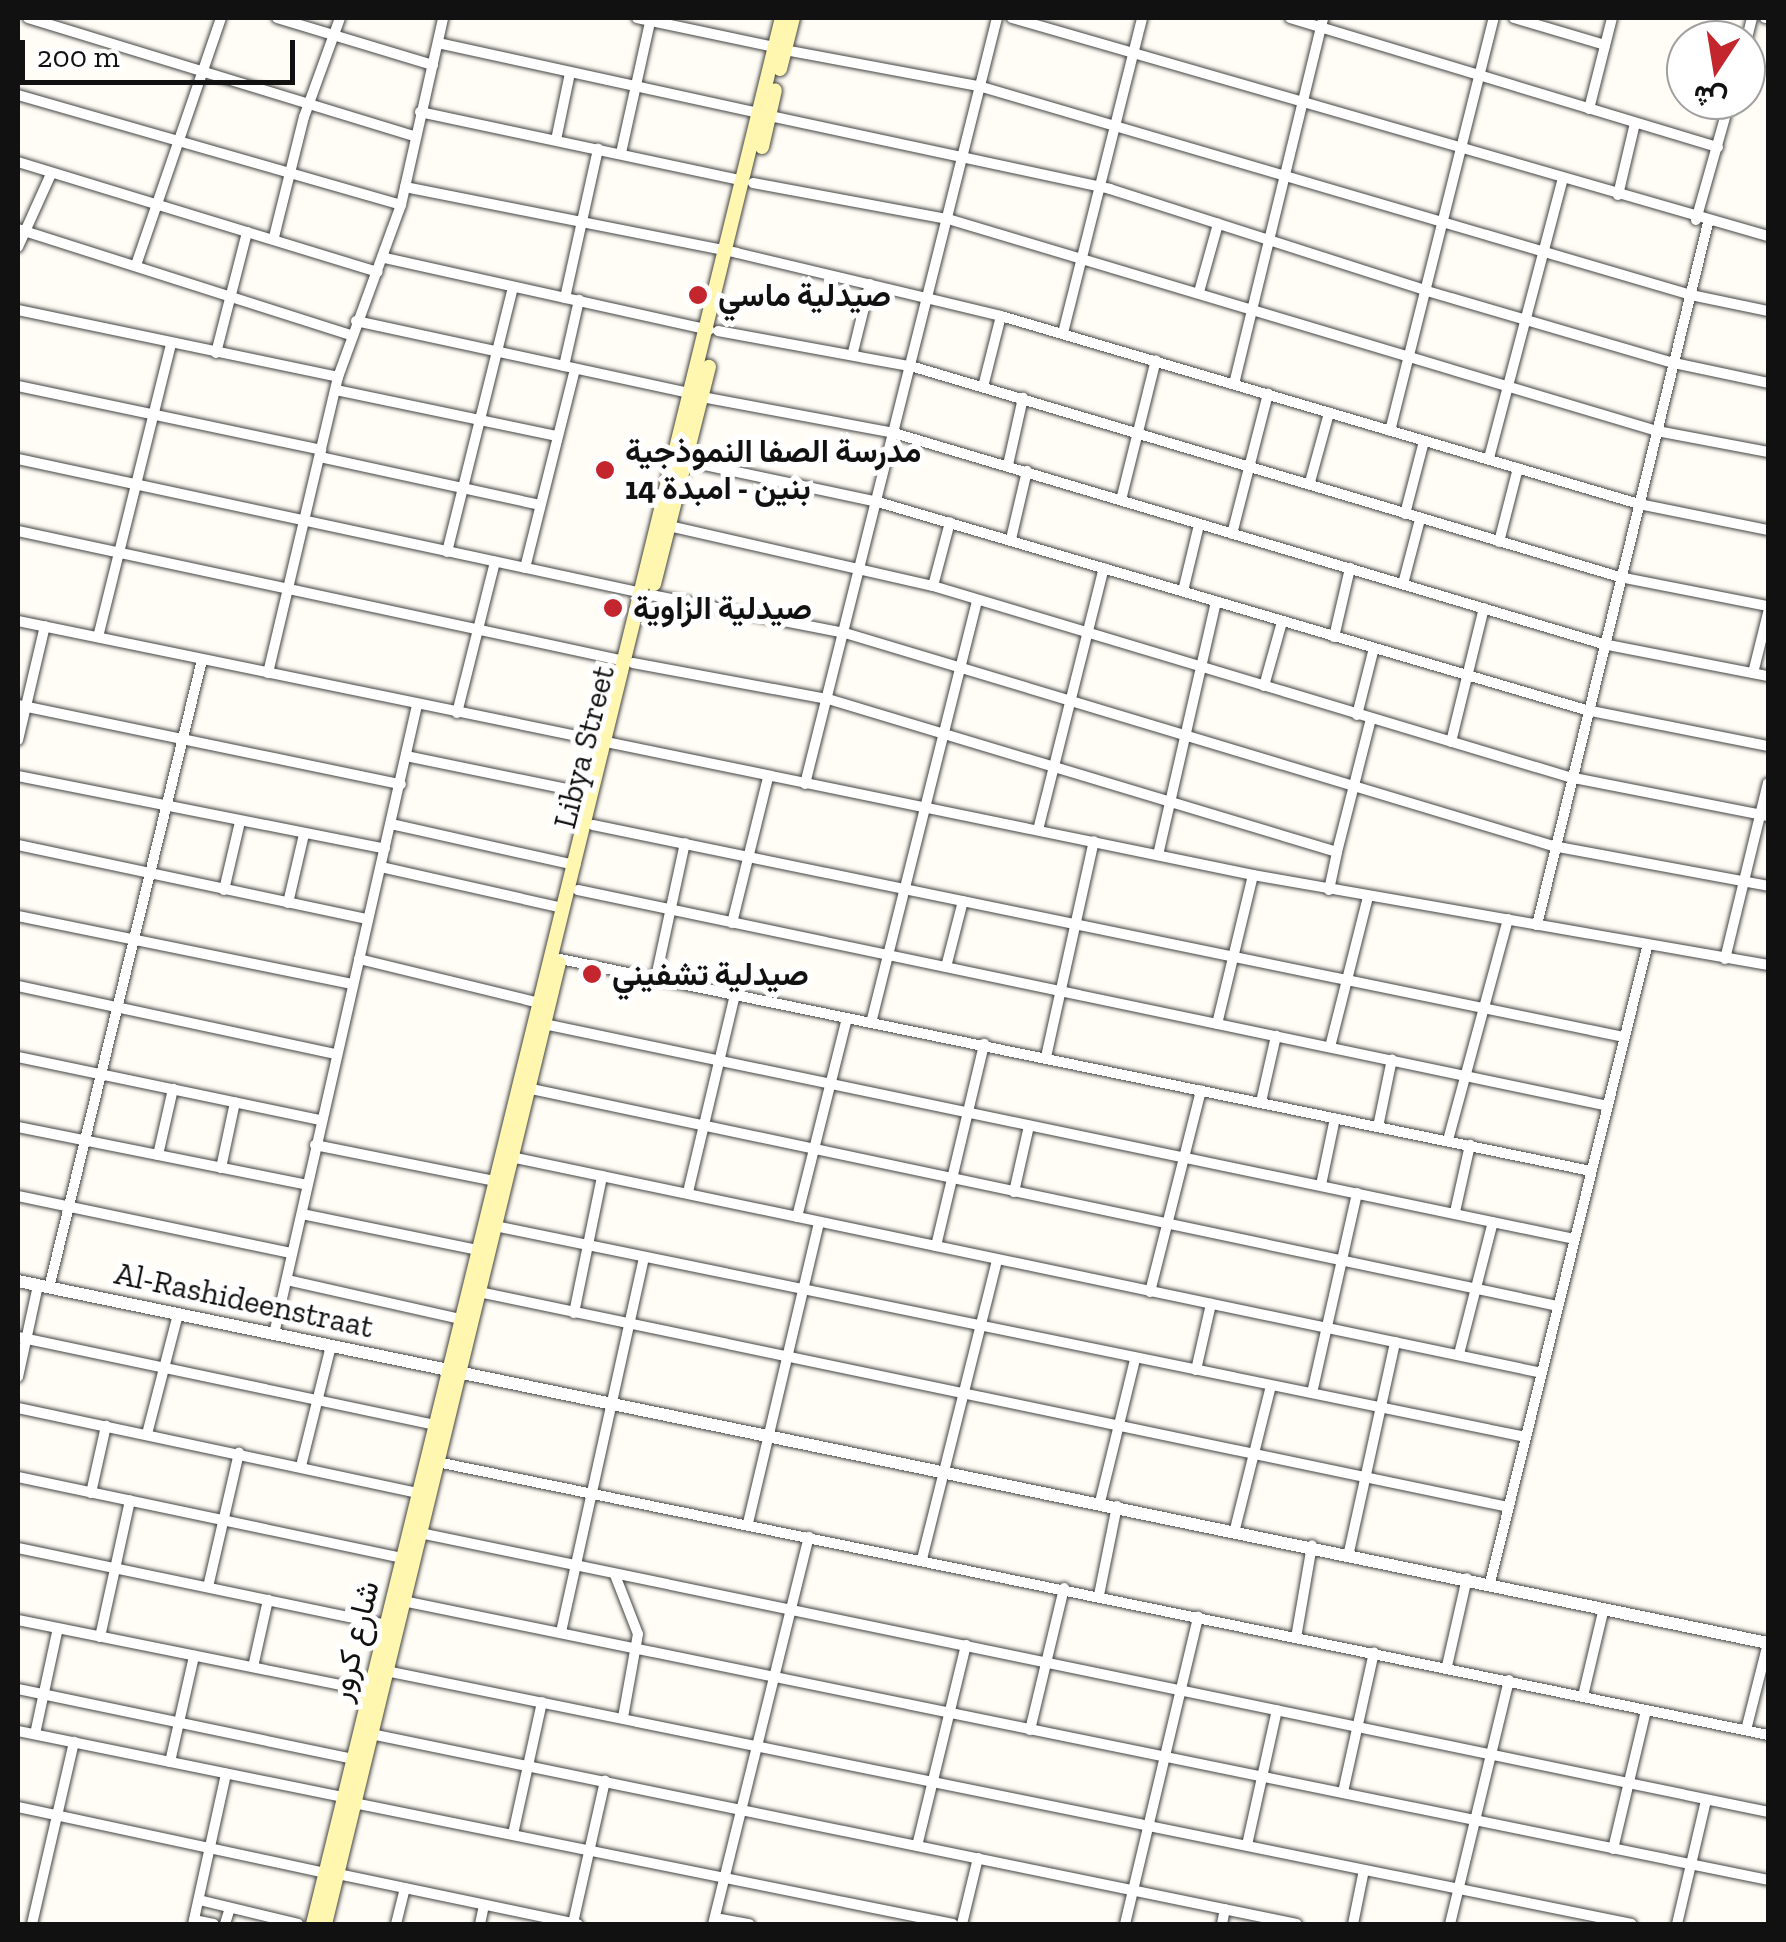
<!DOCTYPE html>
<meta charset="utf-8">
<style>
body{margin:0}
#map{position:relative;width:1786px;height:1942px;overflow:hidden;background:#fffdf5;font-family:"Zilla Slab",Vazirmatn,serif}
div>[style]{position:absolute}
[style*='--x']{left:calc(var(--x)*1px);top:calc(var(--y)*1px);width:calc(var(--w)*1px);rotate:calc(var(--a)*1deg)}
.roads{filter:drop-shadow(0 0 2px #444) drop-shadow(0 0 2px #444)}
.minor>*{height:10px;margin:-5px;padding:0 5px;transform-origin:5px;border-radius:5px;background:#fff}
.tertiary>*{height:12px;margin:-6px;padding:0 6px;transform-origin:6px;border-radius:6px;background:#fff}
.secondary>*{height:14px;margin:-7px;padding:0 7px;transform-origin:7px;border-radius:7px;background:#fff6b0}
.dots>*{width:28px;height:28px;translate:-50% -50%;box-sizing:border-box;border:5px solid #fff;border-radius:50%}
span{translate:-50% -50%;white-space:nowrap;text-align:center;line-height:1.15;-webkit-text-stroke:10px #fff;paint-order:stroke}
.poi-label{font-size:32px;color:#111;font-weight:700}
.left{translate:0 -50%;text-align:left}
.street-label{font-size:32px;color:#111}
.frame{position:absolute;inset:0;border:20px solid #111;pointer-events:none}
.north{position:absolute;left:1666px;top:20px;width:100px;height:100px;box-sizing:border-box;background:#fff;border:2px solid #a0a0a0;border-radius:50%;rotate:192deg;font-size:28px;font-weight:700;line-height:40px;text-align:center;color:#111}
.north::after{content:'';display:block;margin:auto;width:35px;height:45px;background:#c4262e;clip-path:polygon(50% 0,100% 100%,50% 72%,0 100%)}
.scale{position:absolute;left:20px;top:40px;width:275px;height:45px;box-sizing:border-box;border:5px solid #111;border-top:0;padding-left:12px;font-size:30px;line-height:35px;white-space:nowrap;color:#111;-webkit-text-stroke:8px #fff;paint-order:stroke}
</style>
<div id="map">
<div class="roads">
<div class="minor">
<i style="--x:28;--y:18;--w:405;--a:17"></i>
<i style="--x:277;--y:18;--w:163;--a:16.8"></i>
<i style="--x:637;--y:18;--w:141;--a:11.9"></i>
<i style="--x:1012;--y:18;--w:787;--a:16.09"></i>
<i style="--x:1290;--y:18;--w:447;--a:16.8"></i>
<i style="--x:1514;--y:18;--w:95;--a:16.5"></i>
<i style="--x:1765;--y:18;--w:3;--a:0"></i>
<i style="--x:1746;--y:42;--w:25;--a:-76"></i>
<i style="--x:438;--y:43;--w:330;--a:12.3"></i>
<i style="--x:785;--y:50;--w:200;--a:10.6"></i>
<i style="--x:982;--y:87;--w:739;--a:16.35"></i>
<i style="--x:1691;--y:295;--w:79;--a:11.7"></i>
<i style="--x:18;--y:95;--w:398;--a:16"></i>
<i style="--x:1589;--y:109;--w:94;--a:-75.8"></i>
<i style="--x:420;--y:112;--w:331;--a:12"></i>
<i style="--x:770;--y:116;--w:348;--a:12.1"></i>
<i style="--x:1110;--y:189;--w:333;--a:17.8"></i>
<i style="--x:1427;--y:291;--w:257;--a:16.3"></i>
<i style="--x:1674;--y:363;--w:96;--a:12"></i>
<i style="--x:556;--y:140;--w:68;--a:-78.2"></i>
<i style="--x:621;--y:153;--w:138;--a:-77.5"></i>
<i style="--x:18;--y:162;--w:376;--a:17"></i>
<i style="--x:753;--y:183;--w:198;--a:10.5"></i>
<i style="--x:948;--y:219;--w:740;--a:16.65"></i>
<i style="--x:1657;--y:431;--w:113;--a:10.7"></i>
<i style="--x:405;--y:187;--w:338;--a:11.2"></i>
<i style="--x:737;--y:253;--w:271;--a:13.4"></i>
<i style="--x:1001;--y:316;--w:665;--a:16.42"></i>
<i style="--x:1639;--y:504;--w:132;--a:11.4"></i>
<i style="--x:1618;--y:195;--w:74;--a:-76.7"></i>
<i style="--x:1696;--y:220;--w:125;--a:-74.2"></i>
<i style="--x:18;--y:229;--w:349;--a:17.7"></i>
<i style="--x:274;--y:237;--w:124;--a:-76"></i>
<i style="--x:304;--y:117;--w:105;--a:-70"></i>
<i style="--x:18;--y:247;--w:80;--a:-65.7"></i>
<i style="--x:385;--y:258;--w:332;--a:12.5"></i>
<i style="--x:136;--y:265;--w:261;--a:-71"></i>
<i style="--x:1199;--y:292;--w:71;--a:-74.4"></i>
<i style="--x:565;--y:298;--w:153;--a:-77.5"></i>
<i style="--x:18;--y:310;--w:327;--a:11.8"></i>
<i style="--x:356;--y:321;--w:345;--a:12.2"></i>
<i style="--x:718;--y:331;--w:199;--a:10.4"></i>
<i style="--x:914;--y:367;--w:737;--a:16.57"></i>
<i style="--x:1620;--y:577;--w:151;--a:11.1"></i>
<i style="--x:1063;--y:333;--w:325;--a:-75.9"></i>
<i style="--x:853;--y:352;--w:70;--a:-76"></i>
<i style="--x:216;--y:353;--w:125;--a:-75.6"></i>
<i style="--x:564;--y:366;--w:68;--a:-77.2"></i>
<i style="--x:1234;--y:384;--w:377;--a:-76.3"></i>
<i style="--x:18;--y:386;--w:310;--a:11.9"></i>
<i style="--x:983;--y:387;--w:73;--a:-75.8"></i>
<i style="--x:336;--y:390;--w:226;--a:11.8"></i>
<i style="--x:702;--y:397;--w:195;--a:10.6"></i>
<i style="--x:894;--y:433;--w:740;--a:16.57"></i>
<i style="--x:1603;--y:644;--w:168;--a:11"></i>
<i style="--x:1390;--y:431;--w:426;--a:-75.9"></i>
<i style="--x:320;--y:457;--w:225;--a:12.3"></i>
<i style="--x:1489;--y:458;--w:290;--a:-75.2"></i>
<i style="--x:18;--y:459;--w:638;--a:12.12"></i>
<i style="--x:685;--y:461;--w:197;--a:12"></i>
<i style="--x:878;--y:502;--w:738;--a:16.37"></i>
<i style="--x:1586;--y:710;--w:186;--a:11.2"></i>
<i style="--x:1008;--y:465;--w:69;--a:-77.4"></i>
<i style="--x:1310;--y:482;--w:72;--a:-74.6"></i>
<i style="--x:1121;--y:500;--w:144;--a:-76"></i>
<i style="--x:1405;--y:514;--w:75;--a:-75.4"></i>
<i style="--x:669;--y:526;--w:271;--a:12.8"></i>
<i style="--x:933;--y:586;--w:664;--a:16.72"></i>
<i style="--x:1569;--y:777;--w:203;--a:11.1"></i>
<i style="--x:18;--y:531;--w:621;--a:12.09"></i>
<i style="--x:1232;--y:534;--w:145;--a:-75.6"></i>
<i style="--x:1011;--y:539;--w:70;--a:-76.8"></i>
<i style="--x:1499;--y:542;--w:76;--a:-75.6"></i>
<i style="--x:447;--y:552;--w:272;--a:-76"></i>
<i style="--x:525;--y:568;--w:205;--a:-75.9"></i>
<i style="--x:1403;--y:584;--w:67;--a:-75.3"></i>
<i style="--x:933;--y:586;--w:66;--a:-75.1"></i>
<i style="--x:1183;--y:591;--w:68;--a:-76.4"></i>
<i style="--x:651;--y:595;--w:198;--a:11.1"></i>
<i style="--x:845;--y:633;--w:739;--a:16.74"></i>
<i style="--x:1553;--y:846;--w:219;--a:10.5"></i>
<i style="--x:18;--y:621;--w:1261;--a:11.62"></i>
<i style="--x:1253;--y:875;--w:523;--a:9.91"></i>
<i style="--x:98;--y:637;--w:302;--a:-76"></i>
<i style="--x:1334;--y:637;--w:71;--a:-76.9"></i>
<i style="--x:633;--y:663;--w:198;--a:10.5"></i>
<i style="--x:828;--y:699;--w:531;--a:16.73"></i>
<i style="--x:1337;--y:852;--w:137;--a:-75.7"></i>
<i style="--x:268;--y:673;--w:304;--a:-76.7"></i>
<i style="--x:338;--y:377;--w:183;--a:-69.9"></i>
<i style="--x:401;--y:205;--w:192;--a:-77.3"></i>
<i style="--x:1753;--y:673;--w:62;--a:-76"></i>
<i style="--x:1264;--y:686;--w:66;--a:-74.3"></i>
<i style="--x:18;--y:705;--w:391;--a:11.7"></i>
<i style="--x:457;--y:713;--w:156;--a:-75.9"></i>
<i style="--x:1357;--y:715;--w:69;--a:-75.8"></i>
<i style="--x:18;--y:740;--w:117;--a:-76.7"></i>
<i style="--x:1451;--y:742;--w:138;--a:-76.2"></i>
<i style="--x:406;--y:756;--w:189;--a:11.6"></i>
<i style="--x:18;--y:776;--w:374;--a:11.2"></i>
<i style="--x:805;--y:784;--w:790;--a:-75.93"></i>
<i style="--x:391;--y:824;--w:189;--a:12.6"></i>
<i style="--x:593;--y:825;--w:1053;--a:11.62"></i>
<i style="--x:1038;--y:830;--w:270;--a:-75.9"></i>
<i style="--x:18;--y:845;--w:357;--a:12"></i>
<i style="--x:1158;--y:855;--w:260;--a:-77.1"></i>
<i style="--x:381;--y:867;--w:187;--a:12.7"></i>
<i style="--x:224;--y:890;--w:70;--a:-76.8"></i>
<i style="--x:578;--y:890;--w:1052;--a:11.84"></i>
<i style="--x:1329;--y:890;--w:39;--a:-78"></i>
<i style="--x:288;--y:903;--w:71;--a:-76.9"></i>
<i style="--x:18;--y:916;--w:341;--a:11.5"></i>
<i style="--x:732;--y:923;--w:149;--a:-76.1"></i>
<i style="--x:1537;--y:925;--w:723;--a:-76.31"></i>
<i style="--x:359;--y:959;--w:185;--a:13.7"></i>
<i style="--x:560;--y:959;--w:1053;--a:11.62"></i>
<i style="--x:1725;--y:959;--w:181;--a:-76.3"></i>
<i style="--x:946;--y:967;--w:68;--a:-75.6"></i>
<i style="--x:656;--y:977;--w:137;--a:-77.8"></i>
<i style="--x:18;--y:986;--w:325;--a:12.1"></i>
<i style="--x:871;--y:1023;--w:435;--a:-75.9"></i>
<i style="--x:544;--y:1024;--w:1052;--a:11.79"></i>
<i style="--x:1217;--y:1024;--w:153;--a:-76.4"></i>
<i style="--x:1330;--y:1047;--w:155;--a:-75.8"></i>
<i style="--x:18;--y:1057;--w:309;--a:11.8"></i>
<i style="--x:1046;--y:1057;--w:221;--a:-77.5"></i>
<i style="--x:522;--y:1087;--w:1059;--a:11.94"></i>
<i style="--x:1261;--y:1102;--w:68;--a:-77.2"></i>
<i style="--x:18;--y:1127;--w:295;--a:11.3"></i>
<i style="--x:1378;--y:1127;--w:69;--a:-78.4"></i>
<i style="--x:1448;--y:1140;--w:229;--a:-74.8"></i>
<i style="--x:315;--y:1145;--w:184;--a:11.3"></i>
<i style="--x:158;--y:1155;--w:68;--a:-77.2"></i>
<i style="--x:511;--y:1157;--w:1053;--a:11.83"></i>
<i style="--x:221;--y:1168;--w:67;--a:-78"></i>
<i style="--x:1321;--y:1185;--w:68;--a:-78.2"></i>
<i style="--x:688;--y:1192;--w:204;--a:-76.6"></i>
<i style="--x:1014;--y:1192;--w:68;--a:-77.2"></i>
<i style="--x:18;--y:1196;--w:280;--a:11.8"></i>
<i style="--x:1455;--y:1212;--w:69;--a:-77.4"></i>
<i style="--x:302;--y:1214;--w:180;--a:11.6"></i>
<i style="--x:797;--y:1217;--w:205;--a:-75.9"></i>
<i style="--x:495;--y:1226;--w:1052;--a:11.57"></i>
<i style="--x:936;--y:1246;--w:208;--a:-76.6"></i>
<i style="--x:287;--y:1280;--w:177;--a:12.7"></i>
<i style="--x:49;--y:1288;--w:646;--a:-76.31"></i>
<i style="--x:479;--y:1292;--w:1051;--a:11.8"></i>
<i style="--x:1150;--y:1292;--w:208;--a:-75.8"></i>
<i style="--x:574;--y:1313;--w:140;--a:-78.4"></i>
<i style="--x:274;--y:1334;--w:645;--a:-77.19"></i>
<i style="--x:18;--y:1337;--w:433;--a:11.9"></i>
<i style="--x:1459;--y:1354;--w:136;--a:-75.6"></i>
<i style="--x:1196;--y:1370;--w:68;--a:-77.2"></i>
<i style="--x:18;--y:1377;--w:94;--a:-77.7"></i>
<i style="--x:1312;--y:1393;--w:205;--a:-77.3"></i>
<i style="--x:18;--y:1408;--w:408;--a:12"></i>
<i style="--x:147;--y:1434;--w:124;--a:-75.5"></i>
<i style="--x:437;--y:1462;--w:1359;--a:11.59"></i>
<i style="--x:301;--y:1466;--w:124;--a:-76"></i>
<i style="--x:18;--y:1477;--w:392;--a:11.9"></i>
<i style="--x:91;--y:1493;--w:69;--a:-77.4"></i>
<i style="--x:1100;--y:1502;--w:147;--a:-76.2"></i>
<i style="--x:748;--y:1523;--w:309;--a:-76.7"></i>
<i style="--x:1235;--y:1529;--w:147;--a:-75.9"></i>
<i style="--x:420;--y:1533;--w:1377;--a:11.69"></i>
<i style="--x:18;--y:1548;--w:375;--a:11.8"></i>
<i style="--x:1349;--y:1552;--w:215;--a:-77.6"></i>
<i style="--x:922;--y:1559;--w:308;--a:-75.9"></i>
<i style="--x:615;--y:1575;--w:63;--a:68.7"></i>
<i style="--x:638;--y:1634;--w:84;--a:100.2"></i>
<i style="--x:1490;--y:1583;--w:655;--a:-76.13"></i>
<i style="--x:208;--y:1587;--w:138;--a:-77"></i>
<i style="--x:1099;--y:1595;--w:91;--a:-78.6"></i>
<i style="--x:403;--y:1601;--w:1393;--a:11.55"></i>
<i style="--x:18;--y:1620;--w:359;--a:11.4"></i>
<i style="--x:561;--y:1632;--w:382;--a:-77.5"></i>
<i style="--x:100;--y:1637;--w:140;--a:-77.6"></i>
<i style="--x:1296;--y:1638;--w:94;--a:-80.2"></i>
<i style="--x:1447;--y:1666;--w:90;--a:-77.2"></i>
<i style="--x:253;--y:1667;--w:69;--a:-77.4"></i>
<i style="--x:386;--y:1671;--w:1271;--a:11.48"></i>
<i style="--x:18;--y:1689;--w:342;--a:11.8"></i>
<i style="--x:1583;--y:1696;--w:90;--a:-76.6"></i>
<i style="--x:1030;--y:1730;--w:146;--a:-76.5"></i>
<i style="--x:1746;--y:1730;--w:90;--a:-75.8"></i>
<i style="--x:18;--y:1731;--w:332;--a:11.5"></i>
<i style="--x:35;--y:1734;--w:108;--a:-77.8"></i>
<i style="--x:371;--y:1734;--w:945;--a:11.6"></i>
<i style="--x:170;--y:1762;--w:109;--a:-77.2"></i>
<i style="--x:1343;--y:1792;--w:143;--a:-77.5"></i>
<i style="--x:354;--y:1803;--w:611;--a:11.42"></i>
<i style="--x:18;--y:1807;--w:315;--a:12.1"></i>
<i style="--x:513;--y:1834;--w:135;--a:-77.6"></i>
<i style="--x:1247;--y:1845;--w:138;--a:-77.5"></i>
<i style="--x:917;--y:1846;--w:207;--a:-76.3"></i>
<i style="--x:1613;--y:1849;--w:143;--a:-76.6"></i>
<i style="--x:338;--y:1874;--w:245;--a:11.8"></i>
<i style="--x:199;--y:1900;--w:102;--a:13.6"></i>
<i style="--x:715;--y:1918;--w:35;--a:10"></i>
<i style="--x:194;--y:1920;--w:20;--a:11"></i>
<i style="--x:573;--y:1923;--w:146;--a:-77.3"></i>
<i style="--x:32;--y:1924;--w:187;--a:-77"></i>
<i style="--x:193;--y:1924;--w:154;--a:-77.6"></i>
<i style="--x:225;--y:1924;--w:17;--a:-73"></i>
<i style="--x:396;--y:1924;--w:37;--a:-76"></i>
<i style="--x:480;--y:1924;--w:19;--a:-78"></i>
<i style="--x:713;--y:1924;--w:399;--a:-76.1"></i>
<i style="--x:962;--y:1924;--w:68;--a:-76.4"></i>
<i style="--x:1125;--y:1924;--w:316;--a:-76.6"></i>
<i style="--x:1222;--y:1924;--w:15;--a:-79"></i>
<i style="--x:1353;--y:1924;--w:55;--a:-78.5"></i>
<i style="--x:1450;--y:1924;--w:251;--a:-76.4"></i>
<i style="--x:1677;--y:1924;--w:127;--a:-76.8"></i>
</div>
<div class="tertiary">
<i style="--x:18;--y:1281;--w:1787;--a:11.69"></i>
</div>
<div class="secondary">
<i style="--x:780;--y:69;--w:53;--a:-75.7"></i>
<i style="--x:762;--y:147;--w:58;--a:-77.2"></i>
<i style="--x:654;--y:584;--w:224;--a:-75.8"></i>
<i style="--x:313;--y:1924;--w:1963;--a:-76.18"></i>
<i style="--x:325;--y:1924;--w:989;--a:-76.32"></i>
</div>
</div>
<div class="dots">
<i style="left:698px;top:295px;background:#c4262e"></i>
<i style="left:605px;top:470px;background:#c4262e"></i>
<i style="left:613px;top:608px;background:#c4262e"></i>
<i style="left:592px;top:974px;background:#c4262e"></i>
</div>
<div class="poi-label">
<span class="left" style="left:718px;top:295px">صيدلية ماسي</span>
<span class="left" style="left:625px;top:470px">مدرسة الصفا النموذجية<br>بنين - امبدة 14</span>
<span class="left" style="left:633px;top:608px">صيدلية الزاوية</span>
<span class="left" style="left:612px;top:974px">صيدلية تشفيني</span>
</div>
<div class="street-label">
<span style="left:584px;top:747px;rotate:-76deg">Libya Street</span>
<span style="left:244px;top:1300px;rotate:12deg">Al-Rashideenstraat</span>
<span style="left:354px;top:1641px;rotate:-76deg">شارع كرور</span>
</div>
<div class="frame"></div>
<div class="north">ش</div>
<div class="scale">200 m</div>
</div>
